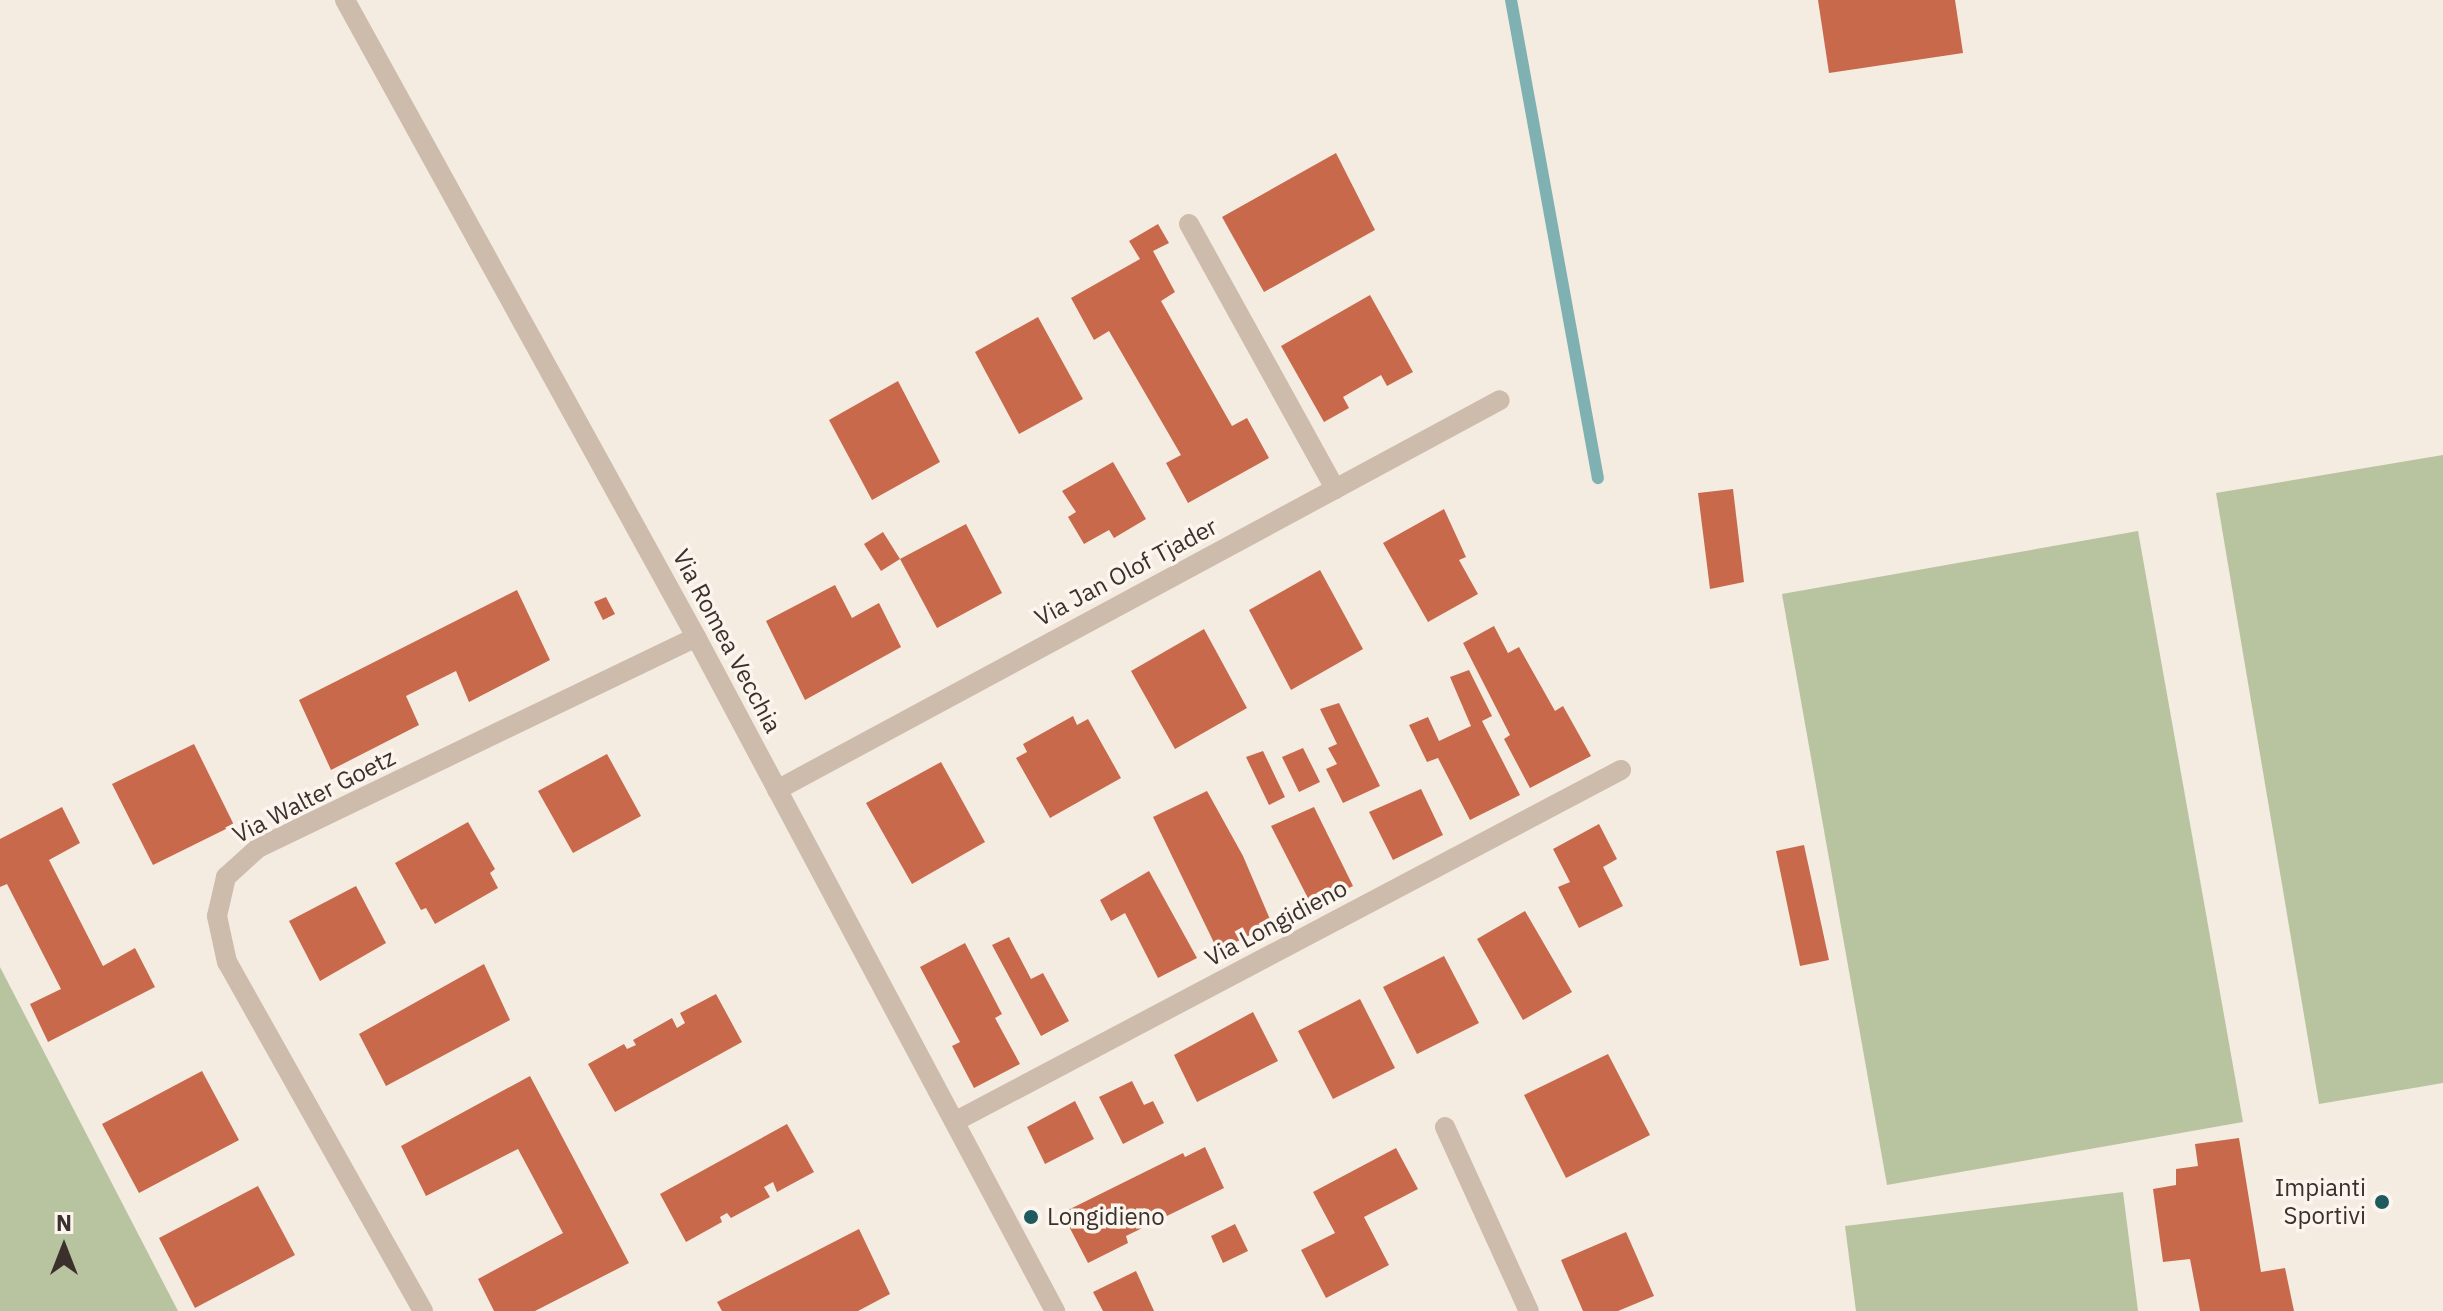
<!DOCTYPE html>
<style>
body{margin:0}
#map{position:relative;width:2443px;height:1311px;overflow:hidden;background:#f4ebe1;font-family:"IBM Plex Sans",sans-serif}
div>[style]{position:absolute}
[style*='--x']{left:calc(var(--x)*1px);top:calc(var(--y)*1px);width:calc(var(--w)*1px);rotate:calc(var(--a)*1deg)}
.green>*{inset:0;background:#b8c4a0}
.stream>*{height:12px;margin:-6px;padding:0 6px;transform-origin:6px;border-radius:6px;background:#7fb0b2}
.building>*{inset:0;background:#c8694b}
.street>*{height:20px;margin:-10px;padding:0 10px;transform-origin:10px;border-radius:10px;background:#cdbbac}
.dots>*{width:22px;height:22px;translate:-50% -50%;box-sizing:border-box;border:4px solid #fbf5ee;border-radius:50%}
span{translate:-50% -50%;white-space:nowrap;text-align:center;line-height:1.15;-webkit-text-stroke:7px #fbf5ee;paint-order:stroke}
.street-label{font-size:24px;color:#3b302b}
.poi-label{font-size:24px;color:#3b302b}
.right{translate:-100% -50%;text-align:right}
.left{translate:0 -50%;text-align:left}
.north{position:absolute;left:24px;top:1207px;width:80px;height:80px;-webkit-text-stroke:6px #fbf5ee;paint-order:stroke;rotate:0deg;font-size:22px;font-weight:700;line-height:32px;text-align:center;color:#3b302b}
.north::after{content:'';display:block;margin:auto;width:28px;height:36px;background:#3b302b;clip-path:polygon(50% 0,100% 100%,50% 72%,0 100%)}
</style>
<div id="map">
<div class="green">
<i style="clip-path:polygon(2443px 455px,2443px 1083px,2319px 1104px,2216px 493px)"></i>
<i style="clip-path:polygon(2138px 531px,2243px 1122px,1887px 1185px,1782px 594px)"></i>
<i style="clip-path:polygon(0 967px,178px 1311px,0 1311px)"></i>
<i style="clip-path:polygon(2123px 1192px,2138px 1311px,1856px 1311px,1845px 1226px)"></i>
</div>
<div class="stream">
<i style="--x:1511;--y:0;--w:486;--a:79.7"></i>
</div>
<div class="building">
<i style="clip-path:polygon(1818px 0,1955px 0,1963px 53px,1829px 73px)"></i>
<i style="clip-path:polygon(1336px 153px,1375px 230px,1264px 292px,1222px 217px)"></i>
<i style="clip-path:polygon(1158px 224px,1169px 243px,1153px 251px,1175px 292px,1161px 301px,1232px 426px,1247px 418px,1269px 458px,1188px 503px,1166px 463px,1181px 455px,1109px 331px,1094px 340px,1071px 298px,1140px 259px,1129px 241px)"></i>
<i style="clip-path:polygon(1370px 295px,1413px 372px,1387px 386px,1381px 375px,1343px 397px,1349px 408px,1324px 422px,1281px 346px)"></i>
<i style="clip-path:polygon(1038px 317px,1083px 399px,1019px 434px,975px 352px)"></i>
<i style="clip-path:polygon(898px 381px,940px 462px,872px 500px,829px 420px)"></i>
<i style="clip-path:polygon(1113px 462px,1146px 519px,1114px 538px,1109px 530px,1084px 544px,1068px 517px,1076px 512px,1062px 491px)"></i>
<i style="clip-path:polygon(1733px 489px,1744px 582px,1710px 589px,1698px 493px)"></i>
<i style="clip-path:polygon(1444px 509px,1466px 557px,1459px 560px,1478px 594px,1428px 622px,1383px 543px)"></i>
<i style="clip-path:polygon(966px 524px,1002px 593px,937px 628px,900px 559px)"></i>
<i style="clip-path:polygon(883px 532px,900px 559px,881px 571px,864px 544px)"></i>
<i style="clip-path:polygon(1320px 570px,1363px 649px,1291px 690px,1249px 610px)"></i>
<i style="clip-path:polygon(835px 585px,852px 618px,879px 603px,901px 647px,805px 700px,766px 621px)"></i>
<i style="clip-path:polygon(517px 590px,550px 660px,469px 702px,456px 671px,406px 696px,419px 725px,331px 770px,299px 700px)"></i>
<i style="clip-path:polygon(606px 597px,615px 614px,603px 620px,594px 602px)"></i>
<i style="clip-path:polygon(1494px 626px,1508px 653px,1519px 647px,1555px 711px,1563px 706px,1591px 756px,1530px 788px,1504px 739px,1510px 735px,1463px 643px)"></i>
<i style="clip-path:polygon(1204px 629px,1247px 708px,1175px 749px,1131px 671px)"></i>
<i style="clip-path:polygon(1469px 670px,1492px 716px,1482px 721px,1520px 795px,1470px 820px,1438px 758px,1427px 762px,1409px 725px,1428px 717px,1439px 741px,1471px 726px,1450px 677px)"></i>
<i style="clip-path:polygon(1339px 703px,1380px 786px,1343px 803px,1326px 769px,1337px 764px,1328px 748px,1337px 744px,1320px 709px)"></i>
<i style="clip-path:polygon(1073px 716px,1077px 725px,1088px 719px,1121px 778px,1050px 818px,1016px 758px,1027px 752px,1023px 744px)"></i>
<i style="clip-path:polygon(194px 744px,234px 825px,153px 865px,112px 784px)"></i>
<i style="clip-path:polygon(1303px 748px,1320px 782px,1299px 792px,1282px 757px)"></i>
<i style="clip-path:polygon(1263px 751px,1285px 797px,1269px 805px,1246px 757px)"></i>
<i style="clip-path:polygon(607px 754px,641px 816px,573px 853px,538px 791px)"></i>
<i style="clip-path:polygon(941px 762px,985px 842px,912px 884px,866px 803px)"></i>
<i style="clip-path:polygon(1421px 789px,1443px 835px,1393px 860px,1369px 812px)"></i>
<i style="clip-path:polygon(1207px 791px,1243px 856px,1272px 924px,1218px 951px,1153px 817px)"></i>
<i style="clip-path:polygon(62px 807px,80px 843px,49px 860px,103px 966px,135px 948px,155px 987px,48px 1042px,30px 1004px,61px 989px,7px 884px,0 887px,0 839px)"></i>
<i style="clip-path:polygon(1314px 807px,1353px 886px,1312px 906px,1271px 826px)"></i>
<i style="clip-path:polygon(468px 822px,495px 869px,490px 873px,498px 888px,435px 924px,426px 908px,421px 910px,395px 863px)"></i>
<i style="clip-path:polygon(1599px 824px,1617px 859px,1603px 867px,1623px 906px,1579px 928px,1558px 887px,1570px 882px,1553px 849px)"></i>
<i style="clip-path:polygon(1804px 845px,1829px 960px,1800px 966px,1776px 851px)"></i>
<i style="clip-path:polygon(1149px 871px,1197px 958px,1158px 978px,1125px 913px,1111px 921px,1100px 900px)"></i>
<i style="clip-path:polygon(356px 886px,386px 943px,320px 981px,289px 921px)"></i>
<i style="clip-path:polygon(1525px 911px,1572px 992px,1523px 1020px,1477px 939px)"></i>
<i style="clip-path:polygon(1009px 937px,1031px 979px,1043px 973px,1069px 1021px,1041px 1036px,992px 945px)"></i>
<i style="clip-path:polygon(965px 943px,1002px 1014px,995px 1018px,1020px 1064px,974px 1088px,952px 1046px,960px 1042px,920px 967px)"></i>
<i style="clip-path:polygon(1444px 956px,1479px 1023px,1417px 1054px,1383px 987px)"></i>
<i style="clip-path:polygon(484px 964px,510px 1020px,386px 1086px,359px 1034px)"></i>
<i style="clip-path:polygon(716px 994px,742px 1042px,615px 1112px,588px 1064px,624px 1044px,627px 1049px,636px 1045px,633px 1040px,672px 1018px,677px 1028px,685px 1023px,680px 1013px)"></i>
<i style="clip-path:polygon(1360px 999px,1395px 1068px,1333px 1099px,1298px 1031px)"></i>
<i style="clip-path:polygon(1253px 1012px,1278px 1061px,1197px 1102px,1174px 1055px)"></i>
<i style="clip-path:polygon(1608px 1054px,1650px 1135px,1566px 1178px,1524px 1095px)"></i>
<i style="clip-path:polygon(202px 1071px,239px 1140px,139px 1193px,102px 1124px)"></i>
<i style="clip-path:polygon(530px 1076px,629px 1263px,535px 1311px,494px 1311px,478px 1279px,563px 1233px,518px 1149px,426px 1196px,401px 1146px)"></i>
<i style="clip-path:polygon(1132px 1081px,1144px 1105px,1153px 1101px,1164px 1123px,1123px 1144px,1099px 1097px)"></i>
<i style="clip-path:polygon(1075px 1101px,1094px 1139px,1045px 1164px,1027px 1127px)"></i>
<i style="clip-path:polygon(787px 1124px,814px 1172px,777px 1192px,773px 1182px,764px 1187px,770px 1197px,731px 1218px,727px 1213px,720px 1217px,722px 1222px,686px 1242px,660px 1194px)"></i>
<i style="clip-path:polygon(2239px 1138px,2261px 1272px,2285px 1268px,2294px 1311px,2200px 1311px,2190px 1259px,2163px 1262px,2153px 1189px,2176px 1185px,2176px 1169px,2198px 1166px,2195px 1144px)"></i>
<i style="clip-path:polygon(1205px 1147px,1224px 1188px,1126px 1236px,1128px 1243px,1088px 1263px,1062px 1213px,1183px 1153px,1185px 1157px)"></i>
<i style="clip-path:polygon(1396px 1148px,1418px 1189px,1364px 1217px,1389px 1265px,1326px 1298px,1301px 1250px,1335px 1233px,1313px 1192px)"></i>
<i style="clip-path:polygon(258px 1186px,295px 1255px,195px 1308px,159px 1238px)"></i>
<i style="clip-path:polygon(1235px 1224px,1248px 1251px,1223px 1263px,1211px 1236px)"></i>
<i style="clip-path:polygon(859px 1229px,890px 1294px,858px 1311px,722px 1311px,717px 1302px)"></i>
<i style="clip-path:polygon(1626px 1232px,1654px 1296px,1618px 1311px,1583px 1311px,1561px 1260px)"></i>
<i style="clip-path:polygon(1136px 1271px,1154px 1311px,1103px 1311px,1093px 1292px)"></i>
</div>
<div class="street">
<i style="--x:345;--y:0;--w:727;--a:61.14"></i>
<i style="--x:696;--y:637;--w:764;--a:61.96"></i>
<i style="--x:1189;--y:224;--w:303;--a:61.1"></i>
<i style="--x:777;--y:790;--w:821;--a:-28.34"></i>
<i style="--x:956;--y:1121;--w:752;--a:-27.83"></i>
<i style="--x:1445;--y:1127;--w:202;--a:65.5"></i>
<i style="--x:423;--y:1311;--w:400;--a:-119.3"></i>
<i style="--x:227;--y:962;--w:47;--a:-102.3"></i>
<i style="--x:217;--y:916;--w:40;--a:-77"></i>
<i style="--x:226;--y:877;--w:43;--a:-42.2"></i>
<i style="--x:258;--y:848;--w:486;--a:-25.7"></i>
</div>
<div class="dots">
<i style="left:2382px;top:1202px;background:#1f5a5e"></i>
<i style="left:1031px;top:1217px;background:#1f5a5e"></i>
</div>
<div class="street-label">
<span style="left:1126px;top:572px;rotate:-28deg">Via Jan Olof Tjader</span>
<span style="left:727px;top:641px;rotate:62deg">Via Romea Vecchia</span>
<span style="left:314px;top:796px;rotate:-27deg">Via Walter Goetz</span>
<span style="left:1276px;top:923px;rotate:-28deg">Via Longidieno</span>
</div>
<div class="poi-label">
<span class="right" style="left:2366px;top:1202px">Impianti<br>Sportivi</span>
<span class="left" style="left:1047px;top:1217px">Longidieno</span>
</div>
<div class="north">N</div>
</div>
